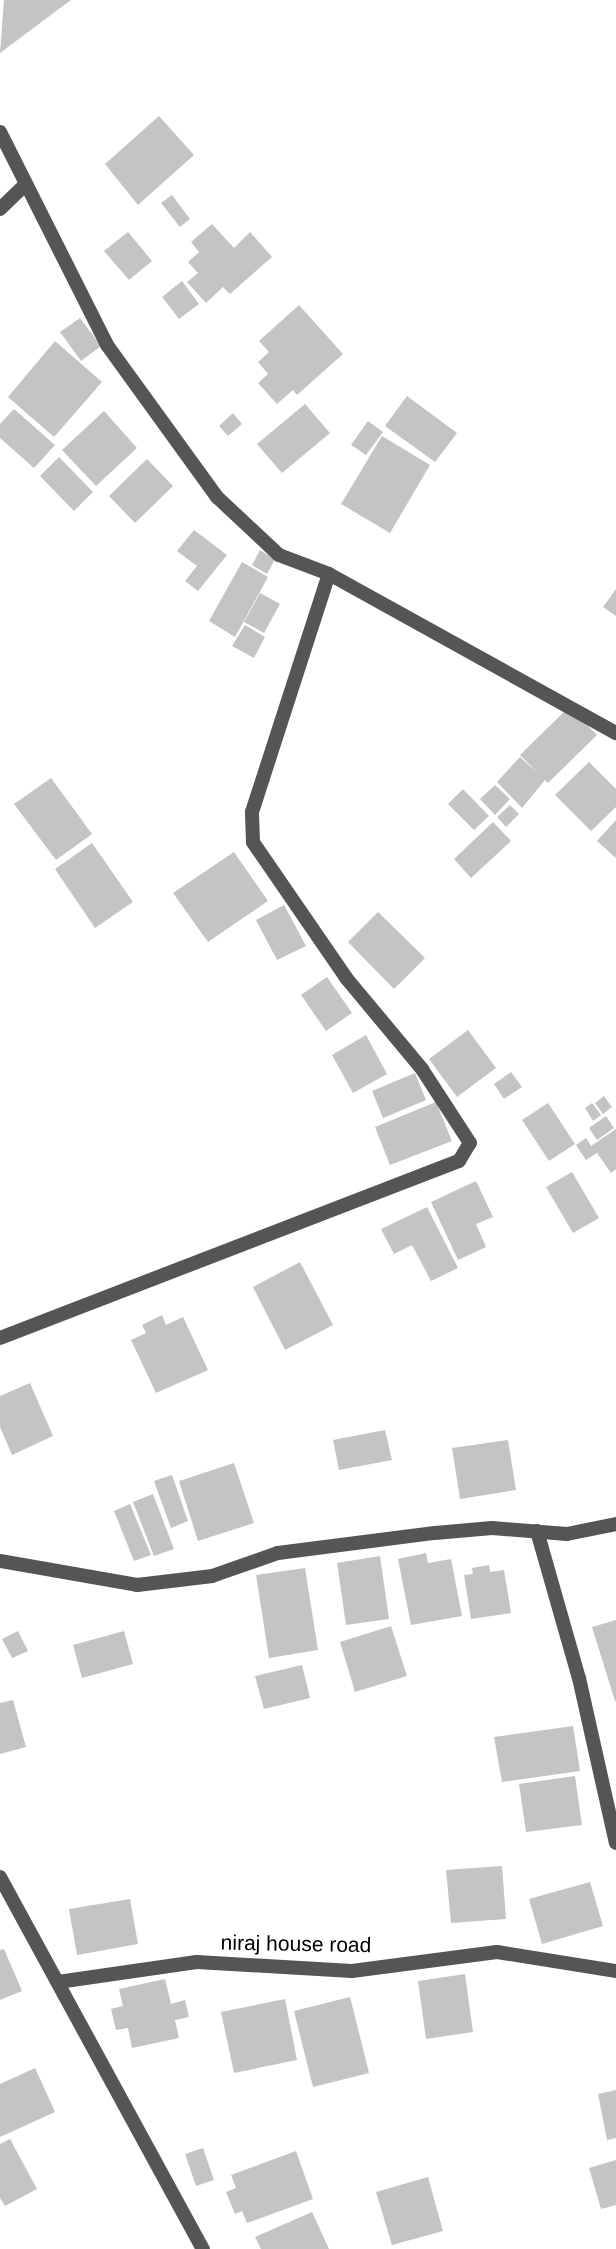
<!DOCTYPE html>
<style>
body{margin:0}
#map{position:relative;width:616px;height:2249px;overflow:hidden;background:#fff;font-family:Arial,sans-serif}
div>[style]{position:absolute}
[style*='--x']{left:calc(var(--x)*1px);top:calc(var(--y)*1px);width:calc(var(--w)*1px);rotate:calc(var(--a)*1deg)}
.building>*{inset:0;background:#c4c4c4}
.street>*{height:14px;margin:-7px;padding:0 7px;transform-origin:7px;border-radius:7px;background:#555}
span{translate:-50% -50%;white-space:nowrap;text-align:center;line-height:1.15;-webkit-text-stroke:5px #fff;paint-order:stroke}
.street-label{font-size:21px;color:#000}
</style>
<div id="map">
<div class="building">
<i style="clip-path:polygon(4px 0,71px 0,0 53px)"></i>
<i style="clip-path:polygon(159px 116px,194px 155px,138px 205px,105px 164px)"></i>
<i style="clip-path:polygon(172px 195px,190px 219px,180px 227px,161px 203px)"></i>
<i style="clip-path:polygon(212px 224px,234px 248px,250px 232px,272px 257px,230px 294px,223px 287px,206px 303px,187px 282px,198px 273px,188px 262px,199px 252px,191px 242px)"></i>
<i style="clip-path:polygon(128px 232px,152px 261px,129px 280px,104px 251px)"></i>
<i style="clip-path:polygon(182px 281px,199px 304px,179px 319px,162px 297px)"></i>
<i style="clip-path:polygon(299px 305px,343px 354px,297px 395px,293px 390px,277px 404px,258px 383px,268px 374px,258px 362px,269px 352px,259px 341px)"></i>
<i style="clip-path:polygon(80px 318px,101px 346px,81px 361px,60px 332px)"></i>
<i style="clip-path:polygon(55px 341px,102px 382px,54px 437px,8px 397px)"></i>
<i style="clip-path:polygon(407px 396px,457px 433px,435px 462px,385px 426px)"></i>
<i style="clip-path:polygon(305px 404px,330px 433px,282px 473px,257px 444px)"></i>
<i style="clip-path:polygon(14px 409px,55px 445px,34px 468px,0 438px,0 424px)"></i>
<i style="clip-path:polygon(104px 411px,137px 448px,96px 486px,62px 450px)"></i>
<i style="clip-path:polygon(233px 413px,242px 424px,228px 436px,219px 426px)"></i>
<i style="clip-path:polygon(368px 421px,383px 432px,366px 455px,351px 445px)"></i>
<i style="clip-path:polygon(382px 436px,430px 465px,390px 533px,341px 504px)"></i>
<i style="clip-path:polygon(59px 457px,93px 492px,74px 511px,40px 476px)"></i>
<i style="clip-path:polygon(147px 459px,173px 486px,135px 523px,109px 496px)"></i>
<i style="clip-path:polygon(194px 530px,227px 555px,198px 591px,185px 581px,197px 566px,177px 551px)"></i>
<i style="clip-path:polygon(260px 550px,275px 559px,267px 574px,252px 565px)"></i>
<i style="clip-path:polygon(242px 562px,268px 577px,235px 637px,209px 621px)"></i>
<i style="clip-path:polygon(616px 589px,616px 616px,603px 607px)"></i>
<i style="clip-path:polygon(260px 593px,280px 604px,264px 633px,244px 622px)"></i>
<i style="clip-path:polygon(245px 625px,265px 637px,254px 658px,232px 646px)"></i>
<i style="clip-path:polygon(569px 707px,597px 735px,548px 783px,545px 780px,522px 808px,497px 782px,520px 757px,540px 775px,520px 755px)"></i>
<i style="clip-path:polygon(589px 762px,616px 789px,616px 807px,591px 831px,555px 795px)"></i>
<i style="clip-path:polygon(51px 778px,92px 834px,56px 860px,14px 804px)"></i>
<i style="clip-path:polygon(495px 785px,510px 799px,495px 815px,480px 799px)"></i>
<i style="clip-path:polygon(463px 789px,489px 816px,474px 830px,448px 804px)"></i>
<i style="clip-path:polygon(510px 805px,519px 814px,506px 827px,497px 817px)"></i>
<i style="clip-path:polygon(616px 820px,616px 858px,597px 841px)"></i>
<i style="clip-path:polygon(493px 822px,511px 841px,471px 878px,454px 859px)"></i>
<i style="clip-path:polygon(92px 843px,133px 902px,95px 928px,55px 869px)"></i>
<i style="clip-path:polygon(234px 852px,268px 901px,208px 942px,173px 893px)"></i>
<i style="clip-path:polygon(284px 905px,306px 946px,277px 960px,256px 920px)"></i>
<i style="clip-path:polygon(378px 912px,425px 958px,394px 989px,348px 942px)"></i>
<i style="clip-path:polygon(327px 977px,352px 1013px,326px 1031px,301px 995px)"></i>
<i style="clip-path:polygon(468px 1030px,496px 1068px,457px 1097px,429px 1059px)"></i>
<i style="clip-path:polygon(366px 1035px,387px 1074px,353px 1093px,332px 1055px)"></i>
<i style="clip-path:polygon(511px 1072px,522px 1087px,504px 1099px,494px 1084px)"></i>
<i style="clip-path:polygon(415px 1073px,426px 1100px,383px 1118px,372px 1091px)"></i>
<i style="clip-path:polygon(604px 1096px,612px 1107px,603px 1114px,595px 1103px)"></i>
<i style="clip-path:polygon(436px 1102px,452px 1141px,390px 1165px,375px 1127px)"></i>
<i style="clip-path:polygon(548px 1103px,575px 1144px,549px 1161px,522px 1120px)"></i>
<i style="clip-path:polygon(592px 1103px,601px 1115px,593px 1121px,585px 1108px)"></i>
<i style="clip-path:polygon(606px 1116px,614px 1128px,597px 1140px,589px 1128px)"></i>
<i style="clip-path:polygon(616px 1129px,616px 1169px,611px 1173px,597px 1153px,586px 1160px,576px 1145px,586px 1138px,591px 1146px)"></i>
<i style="clip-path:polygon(572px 1172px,599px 1218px,573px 1233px,546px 1187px)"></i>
<i style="clip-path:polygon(476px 1181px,493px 1217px,476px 1224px,486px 1247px,458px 1260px,431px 1202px)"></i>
<i style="clip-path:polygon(427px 1207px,458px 1268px,431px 1281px,412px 1245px,394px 1254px,381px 1229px)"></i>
<i style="clip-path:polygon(300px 1262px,333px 1325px,285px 1350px,253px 1287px)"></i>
<i style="clip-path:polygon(162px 1315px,166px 1325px,183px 1317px,208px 1370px,156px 1393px,131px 1340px,146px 1333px,142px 1325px)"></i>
<i style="clip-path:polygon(30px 1383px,53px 1436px,12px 1455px,0 1427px,0 1396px)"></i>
<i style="clip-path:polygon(385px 1430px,392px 1460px,339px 1470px,333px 1440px)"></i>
<i style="clip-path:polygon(508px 1440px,516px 1490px,460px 1499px,452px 1448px)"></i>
<i style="clip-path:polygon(234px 1463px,254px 1523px,198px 1541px,179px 1481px)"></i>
<i style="clip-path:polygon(172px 1475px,188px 1521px,171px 1528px,154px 1481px)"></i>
<i style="clip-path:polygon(153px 1494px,174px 1549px,154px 1556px,133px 1502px)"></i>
<i style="clip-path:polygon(130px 1504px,151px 1555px,134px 1561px,114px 1511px)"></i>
<i style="clip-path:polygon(426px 1553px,428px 1563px,451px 1559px,462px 1616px,411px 1625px,398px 1559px)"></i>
<i style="clip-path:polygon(380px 1556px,389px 1619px,346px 1625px,337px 1563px)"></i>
<i style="clip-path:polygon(489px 1565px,490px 1572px,504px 1570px,511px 1613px,471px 1619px,464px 1575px,473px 1574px,472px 1568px)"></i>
<i style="clip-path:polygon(305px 1568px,318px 1650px,269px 1658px,256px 1575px)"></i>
<i style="clip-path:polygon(616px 1620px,616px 1701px,615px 1701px,592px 1627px)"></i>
<i style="clip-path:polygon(391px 1626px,407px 1676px,355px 1692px,340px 1642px)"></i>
<i style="clip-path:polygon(18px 1631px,28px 1651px,12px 1658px,2px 1639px)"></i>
<i style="clip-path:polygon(124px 1631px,133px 1664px,82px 1678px,73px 1645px)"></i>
<i style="clip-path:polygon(302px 1665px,310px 1698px,264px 1709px,255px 1676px)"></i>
<i style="clip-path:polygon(13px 1700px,26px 1747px,0 1754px,0 1703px)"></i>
<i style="clip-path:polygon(573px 1726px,580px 1771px,502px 1782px,494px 1737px)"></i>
<i style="clip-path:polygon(575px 1776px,582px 1825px,526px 1832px,519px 1784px)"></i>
<i style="clip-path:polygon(502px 1866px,506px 1919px,451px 1923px,446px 1870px)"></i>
<i style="clip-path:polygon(590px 1882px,603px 1926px,542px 1944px,529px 1899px)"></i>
<i style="clip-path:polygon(130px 1899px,138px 1944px,77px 1955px,69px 1909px)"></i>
<i style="clip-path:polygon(4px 1949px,22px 1991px,0 2000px,0 1950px)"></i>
<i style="clip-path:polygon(465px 1974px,473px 2032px,426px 2039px,418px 1981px)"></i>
<i style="clip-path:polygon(165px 1979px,171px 2004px,185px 2000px,189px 2017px,175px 2020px,179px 2038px,132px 2048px,128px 2028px,116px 2030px,111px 2009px,123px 2006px,119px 1989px)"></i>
<i style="clip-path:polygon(350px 1997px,369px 2073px,313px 2087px,294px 2011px)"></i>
<i style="clip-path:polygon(285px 1999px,297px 2060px,234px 2073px,221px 2012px)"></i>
<i style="clip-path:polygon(35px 2068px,55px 2112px,0 2137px,0 2084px)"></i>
<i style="clip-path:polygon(616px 2090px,616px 2138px,607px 2140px,598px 2094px)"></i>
<i style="clip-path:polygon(10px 2139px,37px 2189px,5px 2206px,0 2198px,0 2144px)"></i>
<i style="clip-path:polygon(203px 2148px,214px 2180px,196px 2186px,185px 2154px)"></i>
<i style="clip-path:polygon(296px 2151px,313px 2199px,247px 2223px,242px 2211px,235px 2214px,226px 2192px,236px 2188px,231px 2175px)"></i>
<i style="clip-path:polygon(616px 2160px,616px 2205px,601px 2209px,589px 2168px)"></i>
<i style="clip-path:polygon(428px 2177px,443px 2231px,392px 2245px,376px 2192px)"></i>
<i style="clip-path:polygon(312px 2212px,329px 2249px,261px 2249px,255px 2237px)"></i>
</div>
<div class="street">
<i style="--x:0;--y:132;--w:238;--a:63.3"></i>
<i style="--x:107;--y:345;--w:188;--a:54.1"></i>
<i style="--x:217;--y:497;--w:85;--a:43.1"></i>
<i style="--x:279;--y:555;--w:53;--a:20.8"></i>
<i style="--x:329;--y:574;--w:328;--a:29"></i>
<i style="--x:0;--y:209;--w:36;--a:-44"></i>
<i style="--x:0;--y:1338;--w:492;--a:-21.1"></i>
<i style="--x:459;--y:1161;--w:21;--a:-59"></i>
<i style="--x:470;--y:1143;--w:88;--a:-123"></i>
<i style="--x:422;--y:1069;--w:117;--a:-129.8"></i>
<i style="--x:347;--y:979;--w:166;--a:-124.5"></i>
<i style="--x:253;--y:842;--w:30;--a:-92"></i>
<i style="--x:252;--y:812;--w:250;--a:-72.1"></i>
<i style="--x:537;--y:1531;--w:153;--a:74.1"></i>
<i style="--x:579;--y:1678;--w:169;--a:77.4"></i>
<i style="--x:0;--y:1561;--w:139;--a:9.9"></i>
<i style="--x:137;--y:1585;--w:76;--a:-6.8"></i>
<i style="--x:212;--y:1576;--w:70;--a:-19.2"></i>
<i style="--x:278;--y:1553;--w:158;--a:-7.3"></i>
<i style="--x:435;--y:1533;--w:57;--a:-5"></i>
<i style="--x:492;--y:1528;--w:75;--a:4.6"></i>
<i style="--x:567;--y:1534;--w:50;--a:-11.5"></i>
<i style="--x:0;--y:1877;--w:424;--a:61.4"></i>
<i style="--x:58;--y:1982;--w:140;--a:-8.2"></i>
<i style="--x:197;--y:1962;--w:155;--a:3.3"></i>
<i style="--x:352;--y:1971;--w:146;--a:-7.5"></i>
<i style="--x:497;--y:1952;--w:121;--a:9.1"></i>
</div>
<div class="street-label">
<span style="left:296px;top:1944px;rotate:1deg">niraj house road</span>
</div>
</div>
